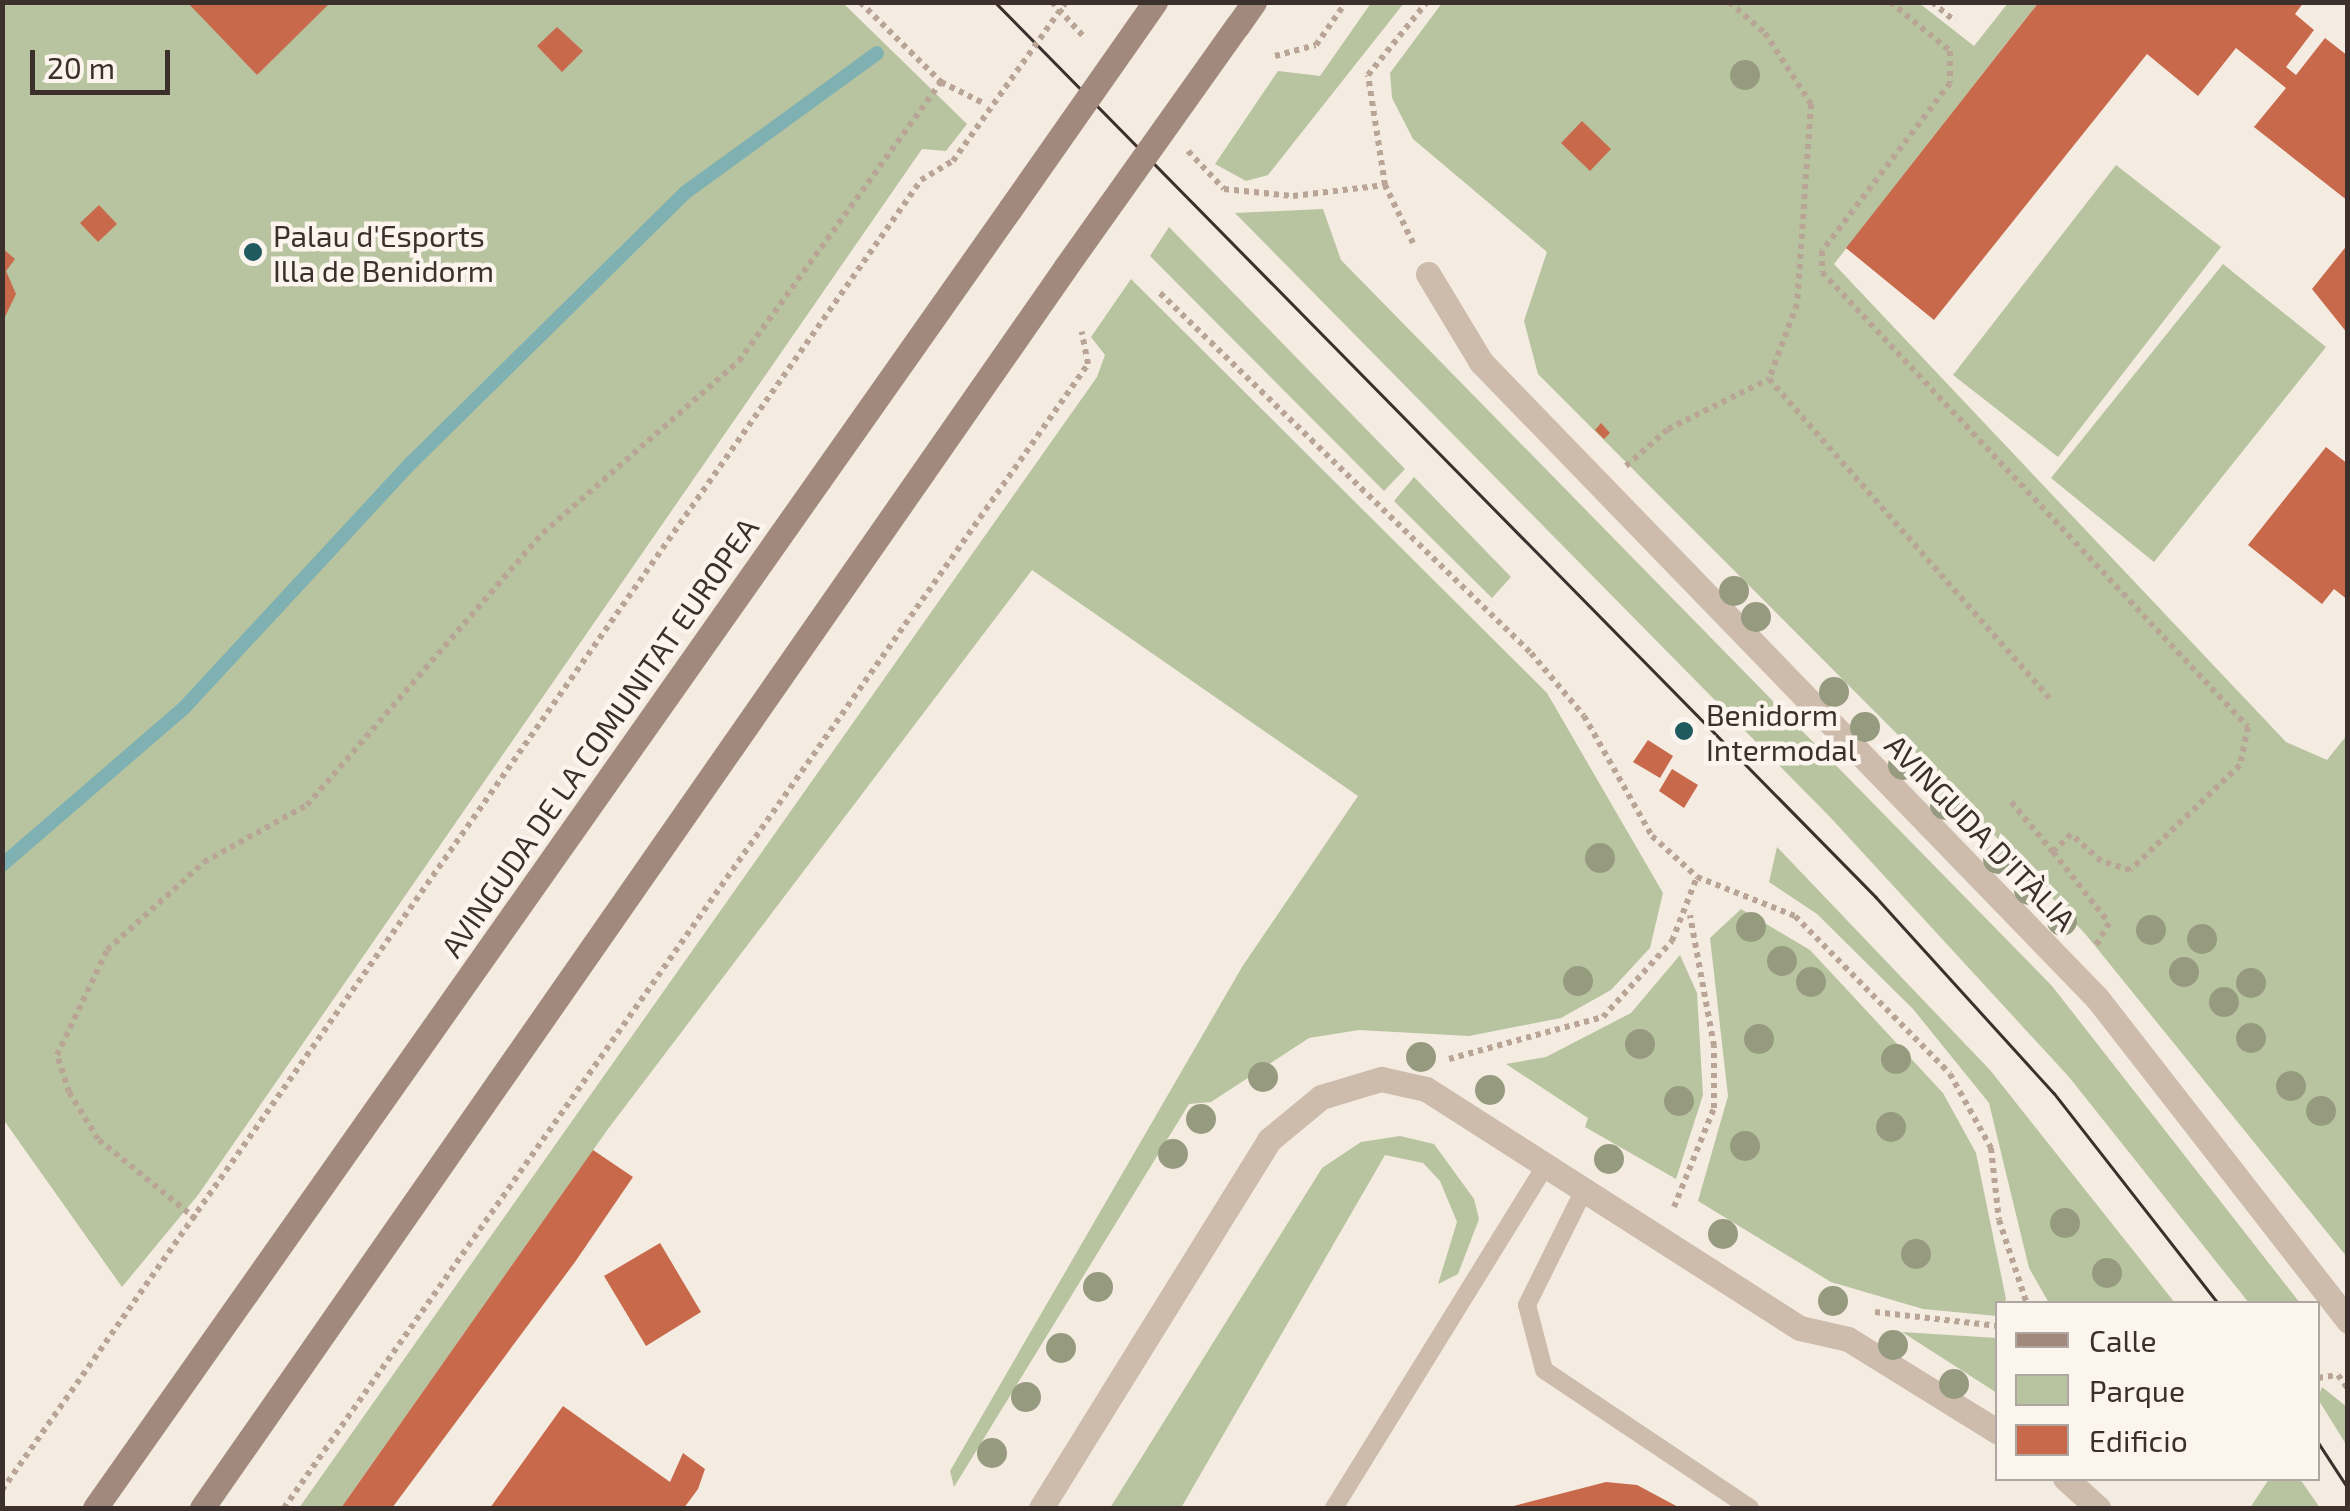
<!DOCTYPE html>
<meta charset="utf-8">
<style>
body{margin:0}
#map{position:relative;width:2350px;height:1511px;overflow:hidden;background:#f4ebe1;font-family:"Exo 2",sans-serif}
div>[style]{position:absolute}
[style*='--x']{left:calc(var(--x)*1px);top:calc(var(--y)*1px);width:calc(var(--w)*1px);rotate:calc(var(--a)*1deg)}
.green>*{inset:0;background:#b8c4a0}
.stream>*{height:14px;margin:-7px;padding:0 7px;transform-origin:7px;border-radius:7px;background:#7fb0b2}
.building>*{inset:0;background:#c8694b}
.path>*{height:6px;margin-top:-3px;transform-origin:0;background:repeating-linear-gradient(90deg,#b9a596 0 5px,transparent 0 10px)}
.service>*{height:18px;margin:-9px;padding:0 9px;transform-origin:9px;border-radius:9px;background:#cdbbac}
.minor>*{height:25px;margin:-12.5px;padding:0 12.5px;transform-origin:12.5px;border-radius:12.5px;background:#cdbbac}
.secondary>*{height:25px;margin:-12.5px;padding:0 12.5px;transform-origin:12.5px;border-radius:12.5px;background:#a18a7d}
.tram>*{height:2.5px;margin:-1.25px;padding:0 1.25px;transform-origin:1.25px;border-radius:1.25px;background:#3b302b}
.path-bridge>*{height:6px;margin-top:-3px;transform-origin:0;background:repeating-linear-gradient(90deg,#b9a596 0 5px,transparent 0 10px)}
.secondary-bridge>*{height:25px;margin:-12.5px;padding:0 12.5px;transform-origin:12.5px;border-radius:12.5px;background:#a18a7d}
.trees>*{width:30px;height:30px;margin:-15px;border-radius:50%;background:#969b7f}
.dots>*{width:28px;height:28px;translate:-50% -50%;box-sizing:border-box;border:5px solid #fbf5ee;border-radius:50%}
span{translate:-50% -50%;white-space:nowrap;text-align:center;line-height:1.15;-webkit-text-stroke:9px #fbf5ee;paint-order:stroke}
.poi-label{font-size:30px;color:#3b302b}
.left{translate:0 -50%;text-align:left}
.street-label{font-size:30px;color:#3b302b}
.frame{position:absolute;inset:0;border:5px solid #3b302b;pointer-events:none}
.legend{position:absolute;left:1995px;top:1301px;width:325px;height:180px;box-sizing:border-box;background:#fbf5ee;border:2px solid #aea6a0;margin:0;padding:12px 18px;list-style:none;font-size:30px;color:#3b302b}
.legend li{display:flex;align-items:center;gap:20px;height:50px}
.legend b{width:50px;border:2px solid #aea6a0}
.scale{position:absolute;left:30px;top:50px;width:140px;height:45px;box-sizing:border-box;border:5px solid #3b302b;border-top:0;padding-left:12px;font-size:30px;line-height:35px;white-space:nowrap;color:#3b302b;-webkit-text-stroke:8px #fbf5ee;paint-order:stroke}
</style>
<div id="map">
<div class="green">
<i style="clip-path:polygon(2px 3px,843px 3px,967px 124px,946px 151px,922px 149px,198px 1195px,122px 1287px,3px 1119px)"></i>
<i style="clip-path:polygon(1371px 3px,1404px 3px,1268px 175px,1246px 181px,1215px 164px,1278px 71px,1320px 76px)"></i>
<i style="clip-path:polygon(1442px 3px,1919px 3px,1974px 46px,2008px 3px,2038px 3px,1834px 264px,2286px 742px,2327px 760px,2347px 735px,2347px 1257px,2087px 936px,1950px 787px,1538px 374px,1524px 321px,1547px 252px,1413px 139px,1392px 98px,1390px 73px)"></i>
<i style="clip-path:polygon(2116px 165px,2221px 247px,2058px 457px,1953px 375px)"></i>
<i style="clip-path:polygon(1323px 209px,1341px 260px,2052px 986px,2300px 1303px,2249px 1303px,2069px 1077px,1830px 817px,1235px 213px)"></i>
<i style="clip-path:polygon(1169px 227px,1405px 469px,1384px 491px,1150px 256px)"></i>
<i style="clip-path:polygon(2223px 264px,2326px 347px,2154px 562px,2051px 478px)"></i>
<i style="clip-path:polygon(1131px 279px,1547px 693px,1663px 893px,1650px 948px,1611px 990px,1561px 1018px,1469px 1036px,1359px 1030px,1309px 1038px,1211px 1102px,1189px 1104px,954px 1487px,950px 1471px,1242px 967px,1358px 796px,1032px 570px,608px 1129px,341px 1508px,299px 1508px,1097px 377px,1105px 355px,1091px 337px)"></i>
<i style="clip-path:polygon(1414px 477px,1511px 577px,1492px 598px,1394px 501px)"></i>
<i style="clip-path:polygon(1777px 847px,1990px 1070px,2175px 1303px,2049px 1303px,2029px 1268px,1989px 1103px,1913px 1009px,1817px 914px,1769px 882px)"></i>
<i style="clip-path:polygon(1741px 909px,1810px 950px,1943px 1093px,1976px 1153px,2006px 1299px,1997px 1316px,1923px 1309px,1831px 1282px,1698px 1201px,1728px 1096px,1710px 938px)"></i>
<i style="clip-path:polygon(1680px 955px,1697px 993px,1703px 1095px,1676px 1179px,1585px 1127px,1588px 1118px,1506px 1064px,1546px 1057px,1631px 1013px)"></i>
<i style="clip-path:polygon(1400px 1136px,1434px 1144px,1474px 1199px,1479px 1219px,1458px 1274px,1438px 1284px,1457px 1222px,1440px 1181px,1423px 1163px,1385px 1155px,1181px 1508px,1110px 1508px,1322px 1168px,1361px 1142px)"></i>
<i style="clip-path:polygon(1902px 1332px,1997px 1338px,1997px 1393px)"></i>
<i style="clip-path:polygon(2322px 1387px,2347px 1407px,2347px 1446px,2318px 1399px)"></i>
<i style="clip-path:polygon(2269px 1479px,2300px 1479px,2320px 1508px,2250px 1508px)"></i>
</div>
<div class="stream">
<i style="--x:2;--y:865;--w:239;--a:-40.8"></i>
<i style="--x:183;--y:709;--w:337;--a:-47.2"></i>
<i style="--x:412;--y:462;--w:385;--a:-44.6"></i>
<i style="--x:686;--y:192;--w:236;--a:-36"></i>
</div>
<div class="building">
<i style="clip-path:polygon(187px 2px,331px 2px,257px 75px)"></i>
<i style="clip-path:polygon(2039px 2px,2304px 2px,2295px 14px,2314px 30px,2286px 67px,2296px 75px,2325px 38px,2348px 56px,2348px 201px,2254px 127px,2286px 88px,2236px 48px,2198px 96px,2147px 54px,1934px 320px,1846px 248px)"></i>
<i style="clip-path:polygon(557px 27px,583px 51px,562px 72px,537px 46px)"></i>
<i style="clip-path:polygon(1582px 121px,1611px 149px,1590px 171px,1561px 143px)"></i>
<i style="clip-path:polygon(99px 205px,117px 224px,98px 242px,80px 223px)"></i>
<i style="clip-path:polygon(2348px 244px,2348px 334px,2312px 289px)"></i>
<i style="clip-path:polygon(2px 248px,15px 259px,6px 271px,16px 294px,2px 323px)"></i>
<i style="clip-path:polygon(1601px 423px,1610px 433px,1604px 439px,1595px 430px)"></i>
<i style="clip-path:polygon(2326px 447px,2348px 464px,2348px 600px,2334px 589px,2322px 604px,2248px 545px)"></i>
<i style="clip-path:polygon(1648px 740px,1673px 756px,1660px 778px,1633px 762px)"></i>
<i style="clip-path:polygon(1672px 769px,1698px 785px,1684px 808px,1659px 791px)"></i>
<i style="clip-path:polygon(593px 1150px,633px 1177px,575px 1262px,392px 1508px,341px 1508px)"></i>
<i style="clip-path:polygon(660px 1243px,701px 1312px,646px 1346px,604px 1276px)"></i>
<i style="clip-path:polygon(563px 1406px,670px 1482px,683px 1453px,705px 1469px,698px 1489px,684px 1508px,490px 1508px)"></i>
<i style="clip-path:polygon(1606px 1482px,1637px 1485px,1680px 1508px,1506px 1508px)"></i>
</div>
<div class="path">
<i style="--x:860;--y:2;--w:114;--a:44.6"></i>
<i style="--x:941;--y:82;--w:47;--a:26.6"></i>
<i style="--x:1052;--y:2;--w:49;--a:47.5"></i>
<i style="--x:1729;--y:2;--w:48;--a:40.7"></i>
<i style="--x:1765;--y:33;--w:85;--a:57.1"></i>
<i style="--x:1811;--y:104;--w:200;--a:94"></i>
<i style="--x:1797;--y:304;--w:80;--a:110.5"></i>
<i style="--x:1890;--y:2;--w:77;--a:39.2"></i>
<i style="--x:1950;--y:51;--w:32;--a:90"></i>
<i style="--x:1950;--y:83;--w:211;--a:127.3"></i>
<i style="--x:1822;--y:251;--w:21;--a:90"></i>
<i style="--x:1822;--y:272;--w:623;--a:46.89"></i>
<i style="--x:2248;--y:727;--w:39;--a:102"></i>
<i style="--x:2240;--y:765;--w:152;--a:136.3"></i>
<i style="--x:2130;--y:870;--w:30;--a:-163"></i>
<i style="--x:2101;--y:861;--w:40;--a:-138"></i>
<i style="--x:2071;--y:834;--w:25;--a:135"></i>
<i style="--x:2053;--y:852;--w:70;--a:-129.8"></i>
<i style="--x:1932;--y:2;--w:30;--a:40"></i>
<i style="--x:1275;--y:56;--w:42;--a:-15"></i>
<i style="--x:1316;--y:45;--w:52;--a:-55.1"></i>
<i style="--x:1188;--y:151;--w:52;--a:46.5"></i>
<i style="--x:1224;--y:189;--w:69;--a:5.8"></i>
<i style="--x:1293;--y:196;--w:93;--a:-6.8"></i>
<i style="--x:1413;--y:243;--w:64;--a:-115.8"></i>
<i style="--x:1385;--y:185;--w:111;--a:-98.8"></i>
<i style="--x:1368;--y:75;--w:94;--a:-51.1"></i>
<i style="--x:1160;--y:293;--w:517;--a:44.14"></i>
<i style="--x:1531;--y:653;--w:82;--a:49.9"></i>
<i style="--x:1584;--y:716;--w:138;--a:60.5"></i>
<i style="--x:1652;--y:836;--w:61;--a:42.3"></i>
<i style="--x:1697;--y:877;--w:105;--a:21.7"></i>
<i style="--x:1795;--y:916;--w:221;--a:45.5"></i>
<i style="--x:1950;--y:1074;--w:85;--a:61"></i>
<i style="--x:1991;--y:1148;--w:72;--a:83.7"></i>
<i style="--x:1999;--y:1220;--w:89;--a:71.6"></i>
<i style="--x:1626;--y:466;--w:56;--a:-41.4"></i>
<i style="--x:1668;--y:429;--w:113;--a:-26.3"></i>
<i style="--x:1769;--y:379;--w:427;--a:48.7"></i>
<i style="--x:2053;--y:852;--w:90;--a:51.7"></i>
<i style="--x:2109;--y:923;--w:28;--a:120"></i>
<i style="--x:1449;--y:1059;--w:160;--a:-15.3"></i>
<i style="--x:1603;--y:1017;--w:103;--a:-47.8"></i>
<i style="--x:1672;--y:941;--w:69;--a:-68.7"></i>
<i style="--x:1674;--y:1207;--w:107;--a:-68"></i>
<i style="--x:1714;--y:1108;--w:62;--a:-90"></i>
<i style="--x:1714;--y:1046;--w:133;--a:-100.4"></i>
<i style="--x:196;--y:1219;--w:127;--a:-140.8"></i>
<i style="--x:98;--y:1139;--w:55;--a:-121.7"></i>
<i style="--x:69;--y:1092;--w:39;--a:-108"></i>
<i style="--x:57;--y:1055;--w:116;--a:-64.5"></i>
<i style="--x:107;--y:950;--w:131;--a:-42.2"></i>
<i style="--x:204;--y:862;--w:118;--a:-29"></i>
<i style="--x:307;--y:805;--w:360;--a:-49.1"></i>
<i style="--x:543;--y:533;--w:261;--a:-41.3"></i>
<i style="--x:739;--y:361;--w:344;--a:-54.1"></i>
<i style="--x:1875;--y:1312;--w:124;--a:6.5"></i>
<i style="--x:2318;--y:1378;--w:20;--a:-9"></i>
<i style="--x:2338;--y:1375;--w:17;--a:54"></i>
<i style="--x:2;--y:1490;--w:1600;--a:-54.95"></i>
<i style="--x:921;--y:180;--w:37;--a:-31"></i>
<i style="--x:284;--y:1508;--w:1398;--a:-54.9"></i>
<i style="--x:1088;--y:364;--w:33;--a:-101"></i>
</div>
<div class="service">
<i style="--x:1584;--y:1190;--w:128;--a:116.4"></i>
<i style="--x:1527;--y:1305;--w:67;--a:75.3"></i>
<i style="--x:1544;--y:1370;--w:248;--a:33.8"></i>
<i style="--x:1334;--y:1508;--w:403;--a:-58.3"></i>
</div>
<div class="minor">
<i style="--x:1428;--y:274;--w:103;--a:58.9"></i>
<i style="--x:1481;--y:362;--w:885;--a:45.92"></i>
<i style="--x:2097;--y:998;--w:409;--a:52.1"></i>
<i style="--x:2065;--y:1478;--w:45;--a:42.3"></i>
<i style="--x:1041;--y:1508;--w:433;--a:-58.2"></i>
<i style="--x:1269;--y:1140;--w:67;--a:-39.6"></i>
<i style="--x:1321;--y:1097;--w:63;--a:-16.7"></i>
<i style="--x:1381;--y:1079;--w:46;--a:12.5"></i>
<i style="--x:1426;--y:1089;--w:444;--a:32.6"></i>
<i style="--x:1800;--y:1328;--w:49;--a:12.9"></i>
<i style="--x:1848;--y:1339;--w:176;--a:31.8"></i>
</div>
<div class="secondary">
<i style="--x:1238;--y:25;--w:28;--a:-55"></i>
<i style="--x:95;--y:1508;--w:1589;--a:-54.84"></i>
<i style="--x:202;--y:1508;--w:1511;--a:-55.16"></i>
</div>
<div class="tram">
<i style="--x:995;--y:2;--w:1256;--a:45.45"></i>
<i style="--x:1876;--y:897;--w:265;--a:47.8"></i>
<i style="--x:2054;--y:1093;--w:268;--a:52"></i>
<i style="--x:2318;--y:1442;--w:55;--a:56.9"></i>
</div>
<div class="path-bridge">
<i style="--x:953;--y:161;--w:195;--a:-54.6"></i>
</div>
<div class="secondary-bridge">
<i style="--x:1010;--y:209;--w:253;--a:-55"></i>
<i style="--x:1065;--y:268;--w:298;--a:-54.6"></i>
</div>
<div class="trees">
<i style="left:1745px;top:75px"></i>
<i style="left:1734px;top:591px"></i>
<i style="left:1756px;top:617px"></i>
<i style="left:1834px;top:692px"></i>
<i style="left:1865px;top:727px"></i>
<i style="left:1903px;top:765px"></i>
<i style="left:1945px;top:805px"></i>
<i style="left:1600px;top:858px"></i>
<i style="left:1998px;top:859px"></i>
<i style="left:2029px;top:890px"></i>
<i style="left:2062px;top:921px"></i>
<i style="left:1751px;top:927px"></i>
<i style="left:2151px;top:930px"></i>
<i style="left:2202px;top:939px"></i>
<i style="left:1782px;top:961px"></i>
<i style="left:2184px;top:972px"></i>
<i style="left:1578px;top:981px"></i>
<i style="left:1811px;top:982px"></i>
<i style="left:2251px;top:983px"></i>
<i style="left:2224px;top:1002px"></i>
<i style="left:2251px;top:1038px"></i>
<i style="left:1759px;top:1039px"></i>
<i style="left:1640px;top:1044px"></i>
<i style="left:1421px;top:1057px"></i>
<i style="left:1896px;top:1059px"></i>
<i style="left:1263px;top:1077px"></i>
<i style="left:2291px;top:1086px"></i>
<i style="left:1490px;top:1090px"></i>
<i style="left:1679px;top:1101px"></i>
<i style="left:2321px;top:1111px"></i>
<i style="left:1201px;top:1119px"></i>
<i style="left:1891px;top:1127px"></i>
<i style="left:1745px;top:1146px"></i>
<i style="left:1173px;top:1154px"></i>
<i style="left:1609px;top:1159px"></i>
<i style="left:2065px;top:1223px"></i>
<i style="left:1723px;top:1234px"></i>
<i style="left:1916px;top:1254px"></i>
<i style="left:2107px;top:1273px"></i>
<i style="left:1098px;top:1287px"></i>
<i style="left:1833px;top:1301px"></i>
<i style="left:1893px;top:1345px"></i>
<i style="left:1061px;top:1348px"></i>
<i style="left:1954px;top:1384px"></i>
<i style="left:1026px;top:1397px"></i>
<i style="left:992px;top:1453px"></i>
</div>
<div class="dots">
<i style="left:253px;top:252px;background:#1f5a5e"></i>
<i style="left:1684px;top:731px;background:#1f5a5e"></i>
</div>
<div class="poi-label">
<span class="left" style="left:273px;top:252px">Palau d'Esports<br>Illa de Benidorm</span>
<span class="left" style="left:1706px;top:731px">Benidorm<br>Intermodal</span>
</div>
<div class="street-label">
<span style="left:599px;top:737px;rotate:-55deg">AVINGUDA DE LA COMUNITAT EUROPEA</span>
<span style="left:1981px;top:832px;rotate:46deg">AVINGUDA D'ITÀLIA</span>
</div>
<div class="frame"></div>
<ul class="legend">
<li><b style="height:12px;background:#a18a7d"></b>Calle</li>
<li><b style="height:28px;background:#b8c4a0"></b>Parque</li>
<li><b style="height:28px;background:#c8694b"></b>Edificio</li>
</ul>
<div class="scale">20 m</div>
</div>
